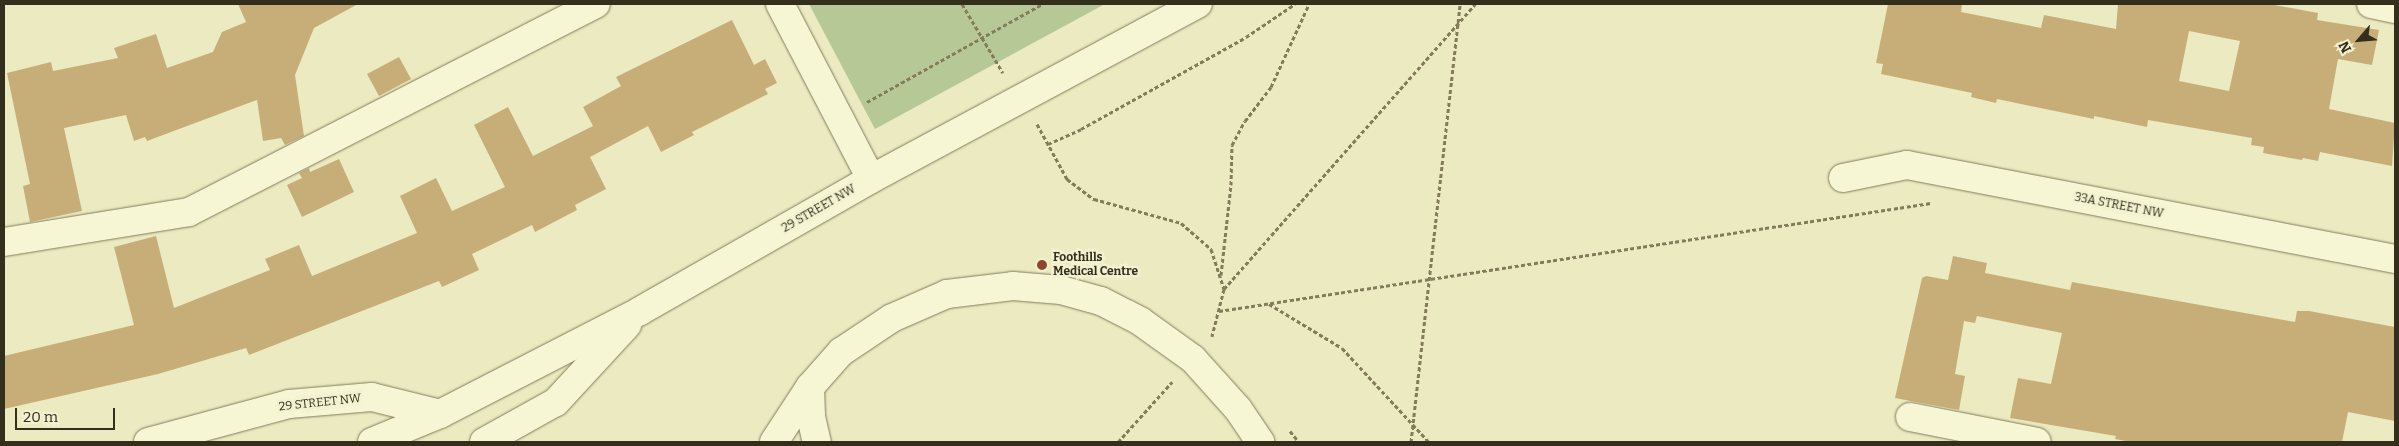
<!DOCTYPE html>
<style>
body{margin:0}
#map{position:relative;width:2399px;height:446px;overflow:hidden;background:#ebeac1;font-family:Bitter,serif}
div>[style]{position:absolute}
[style*='--x']{left:calc(var(--x)*1px);top:calc(var(--y)*1px);width:calc(var(--w)*1px);rotate:calc(var(--a)*1deg)}
.green>*{inset:0;background:#b5c896}
.building>*{inset:0;background:#c7ae79}
.path>*{height:3px;margin-top:-1.5px;transform-origin:0;background:repeating-linear-gradient(90deg,#837b5a 0 4px,transparent 0 6.5px)}
.roads{filter:drop-shadow(0 0 1px #837b5a) drop-shadow(0 0 1px #837b5a)}
.minor>*{height:28px;margin:-14px;padding:0 14px;transform-origin:14px;border-radius:14px;background:#f6f5d4}
.dots>*{width:14px;height:14px;translate:-50% -50%;box-sizing:border-box;border:2px solid #f3f2d0;border-radius:50%}
span{translate:-50% -50%;white-space:nowrap;text-align:center;line-height:1.15;-webkit-text-stroke:4.5px #f3f2d0;paint-order:stroke}
.street-label{font-size:12px;color:#342e1d}
.poi-label{font-size:12px;color:#342e1d;font-weight:700}
.left{translate:0 -50%;text-align:left}
.frame{position:absolute;inset:0;border:5px solid #342e1d;pointer-events:none}
.north{position:absolute;left:2334px;top:15px;width:50px;height:50px;-webkit-text-stroke:4px #f3f2d0;paint-order:stroke;rotate:243deg;font-size:14px;font-weight:700;line-height:20px;text-align:center;color:#342e1d}
.north::after{content:'';display:block;margin:auto;width:18px;height:22px;background:#342e1d;clip-path:polygon(50% 0,100% 100%,50% 72%,0 100%)}
.scale{position:absolute;left:15px;top:408px;width:100px;height:22px;box-sizing:border-box;border:2px solid #342e1d;border-top:0;padding-left:6px;font-size:15px;line-height:18px;white-space:nowrap;color:#342e1d;-webkit-text-stroke:4px #f3f2d0;paint-order:stroke}
</style>
<div id="map">
<div class="green">
<i style="clip-path:polygon(809px 4px,1105px 4px,875px 129px)"></i>
</div>
<div class="building">
<i style="clip-path:polygon(238px 4px,358px 4px,314px 28px,295px 75px,304px 136px,285px 145px,281px 138px,263px 141px,257px 100px,147px 141px,145px 137px,134px 141px,126px 115px,64px 128px,82px 211px,30px 222px,23px 186px,30px 184px,7px 73px,51px 62px,53px 71px,118px 58px,114px 48px,156px 34px,167px 68px,213px 52px,222px 32px,246px 22px)"></i>
<i style="clip-path:polygon(evenodd,1888px 4px,1962px 4px,1961px 12px,2041px 28px,2044px 15px,2116px 29px,2118px 4px,2269px 4px,2318px 13px,2317px 20px,2379px 30px,2372px 65px,2338px 59px,2329px 109px,2395px 123px,2392px 166px,2320px 152px,2318px 161px,2303px 158px,2302px 160px,2263px 153px,2264px 147px,2251px 145px,2252px 138px,2148px 120px,2147px 127px,2094px 116px,2094px 119px,1997px 99px,1996px 103px,1971px 97px,1972px 93px,1881px 74px,1883px 64px,1876px 63px,1888px 4px,2189px 31px,2240px 41px,2229px 91px,2179px 81px,2189px 31px)"></i>
<i style="clip-path:polygon(732px 20px,754px 65px,765px 59px,777px 83px,765px 89px,768px 94px,692px 132px,694px 135px,661px 152px,648px 126px,590px 157px,606px 189px,575px 205px,577px 210px,535px 232px,532px 225px,472px 254px,479px 270px,442px 287px,439px 281px,249px 355px,246px 348px,158px 374px,4px 409px,4px 356px,134px 325px,114px 247px,156px 236px,174px 308px,270px 270px,265px 259px,299px 245px,312px 276px,417px 233px,400px 196px,436px 178px,452px 211px,505px 187px,474px 125px,508px 107px,533px 156px,593px 126px,583px 107px,621px 86px,616px 77px)"></i>
<i style="clip-path:polygon(399px 57px,411px 79px,379px 96px,367px 74px)"></i>
<i style="clip-path:polygon(339px 159px,354px 192px,302px 217px,287px 185px,302px 178px,299px 173px,309px 168px,310px 172px)"></i>
<i style="clip-path:polygon(1953px 256px,1987px 263px,1985px 273px,2070px 290px,2072px 282px,2295px 322px,2297px 311px,2309px 311px,2395px 327px,2395px 421px,2348px 412px,2342px 442px,2131px 442px,2115px 439px,2116px 436px,2010px 418px,2018px 378px,2051px 384px,2062px 333px,1977px 316px,1975px 323px,1964px 321px,1955px 374px,1965px 376px,1959px 410px,1895px 398px,1922px 278px,1926px 276px,1948px 280px)"></i>
</div>
<div class="path">
<i style="--x:962;--y:4;--w:80;--a:59.3"></i>
<i style="--x:867;--y:102;--w:201;--a:-29.2"></i>
<i style="--x:1037;--y:124;--w:63;--a:61.4"></i>
<i style="--x:1067;--y:179;--w:34;--a:37"></i>
<i style="--x:1094;--y:199;--w:90;--a:15.4"></i>
<i style="--x:1181;--y:223;--w:40;--a:41"></i>
<i style="--x:1211;--y:249;--w:42;--a:72"></i>
<i style="--x:1224;--y:289;--w:49;--a:104.3"></i>
<i style="--x:1048;--y:144;--w:36;--a:-24"></i>
<i style="--x:1081;--y:129;--w:189;--a:-29.1"></i>
<i style="--x:1246;--y:37;--w:59;--a:-34"></i>
<i style="--x:1221;--y:275;--w:91;--a:-83.7"></i>
<i style="--x:1231;--y:185;--w:40;--a:-88.6"></i>
<i style="--x:1232;--y:145;--w:27;--a:-62"></i>
<i style="--x:1245;--y:121;--w:43;--a:-52.6"></i>
<i style="--x:1271;--y:87;--w:91;--a:-65.4"></i>
<i style="--x:1224;--y:289;--w:380;--a:-48.6"></i>
<i style="--x:1269;--y:304;--w:85;--a:31.1"></i>
<i style="--x:1342;--y:348;--w:128;--a:47.2"></i>
<i style="--x:1219;--y:311;--w:720;--a:-8.63"></i>
<i style="--x:1290;--y:431;--w:14;--a:51"></i>
<i style="--x:1118;--y:442;--w:81;--a:-48"></i>
<i style="--x:1411;--y:442;--w:441;--a:-83.6"></i>
</div>
<div class="roads">
<div class="minor">
<i style="--x:780;--y:4;--w:197;--a:62.5"></i>
<i style="--x:2371;--y:4;--w:25;--a:12"></i>
<i style="--x:1843;--y:178;--w:65;--a:-11.5"></i>
<i style="--x:1907;--y:165;--w:497;--a:10.9"></i>
<i style="--x:4;--y:242;--w:187;--a:-9.2"></i>
<i style="--x:189;--y:212;--w:457;--a:-27.1"></i>
<i style="--x:810;--y:387;--w:30;--a:88"></i>
<i style="--x:811;--y:417;--w:26;--a:77"></i>
<i style="--x:1910;--y:417;--w:129;--a:11.1"></i>
<i style="--x:148;--y:442;--w:146;--a:-15.1"></i>
<i style="--x:289;--y:404;--w:83;--a:-4.8"></i>
<i style="--x:372;--y:397;--w:70;--a:14"></i>
<i style="--x:372;--y:442;--w:74;--a:-22.4"></i>
<i style="--x:440;--y:414;--w:225;--a:-27.2"></i>
<i style="--x:640;--y:311;--w:266;--a:-29.7"></i>
<i style="--x:871;--y:179;--w:371;--a:-28.2"></i>
<i style="--x:484;--y:442;--w:82;--a:-29.1"></i>
<i style="--x:556;--y:402;--w:105;--a:-47.3"></i>
<i style="--x:774;--y:442;--w:66;--a:-56.8"></i>
<i style="--x:810;--y:387;--w:47;--a:-48.5"></i>
<i style="--x:841;--y:352;--w:61;--a:-33.7"></i>
<i style="--x:892;--y:318;--w:60;--a:-23.6"></i>
<i style="--x:947;--y:294;--w:66;--a:-6.9"></i>
<i style="--x:1013;--y:286;--w:48;--a:4.8"></i>
<i style="--x:1061;--y:290;--w:41;--a:15.4"></i>
<i style="--x:1101;--y:301;--w:44;--a:27.1"></i>
<i style="--x:1140;--y:321;--w:65;--a:35.6"></i>
<i style="--x:1193;--y:359;--w:67;--a:48"></i>
<i style="--x:1238;--y:409;--w:40;--a:56"></i>
</div>
</div>
<div class="dots">
<i style="left:1042px;top:265px;background:#8e472e"></i>
</div>
<div class="street-label">
<span style="left:2119px;top:206px;rotate:11deg">33A STREET NW</span>
<span style="left:819px;top:209px;rotate:-30deg">29 STREET NW</span>
<span style="left:320px;top:403px;rotate:-6deg">29 STREET NW</span>
</div>
<div class="poi-label">
<span class="left" style="left:1053px;top:265px">Foothills<br>Medical Centre</span>
</div>
<div class="frame"></div>
<div class="north">N</div>
<div class="scale">20 m</div>
</div>
